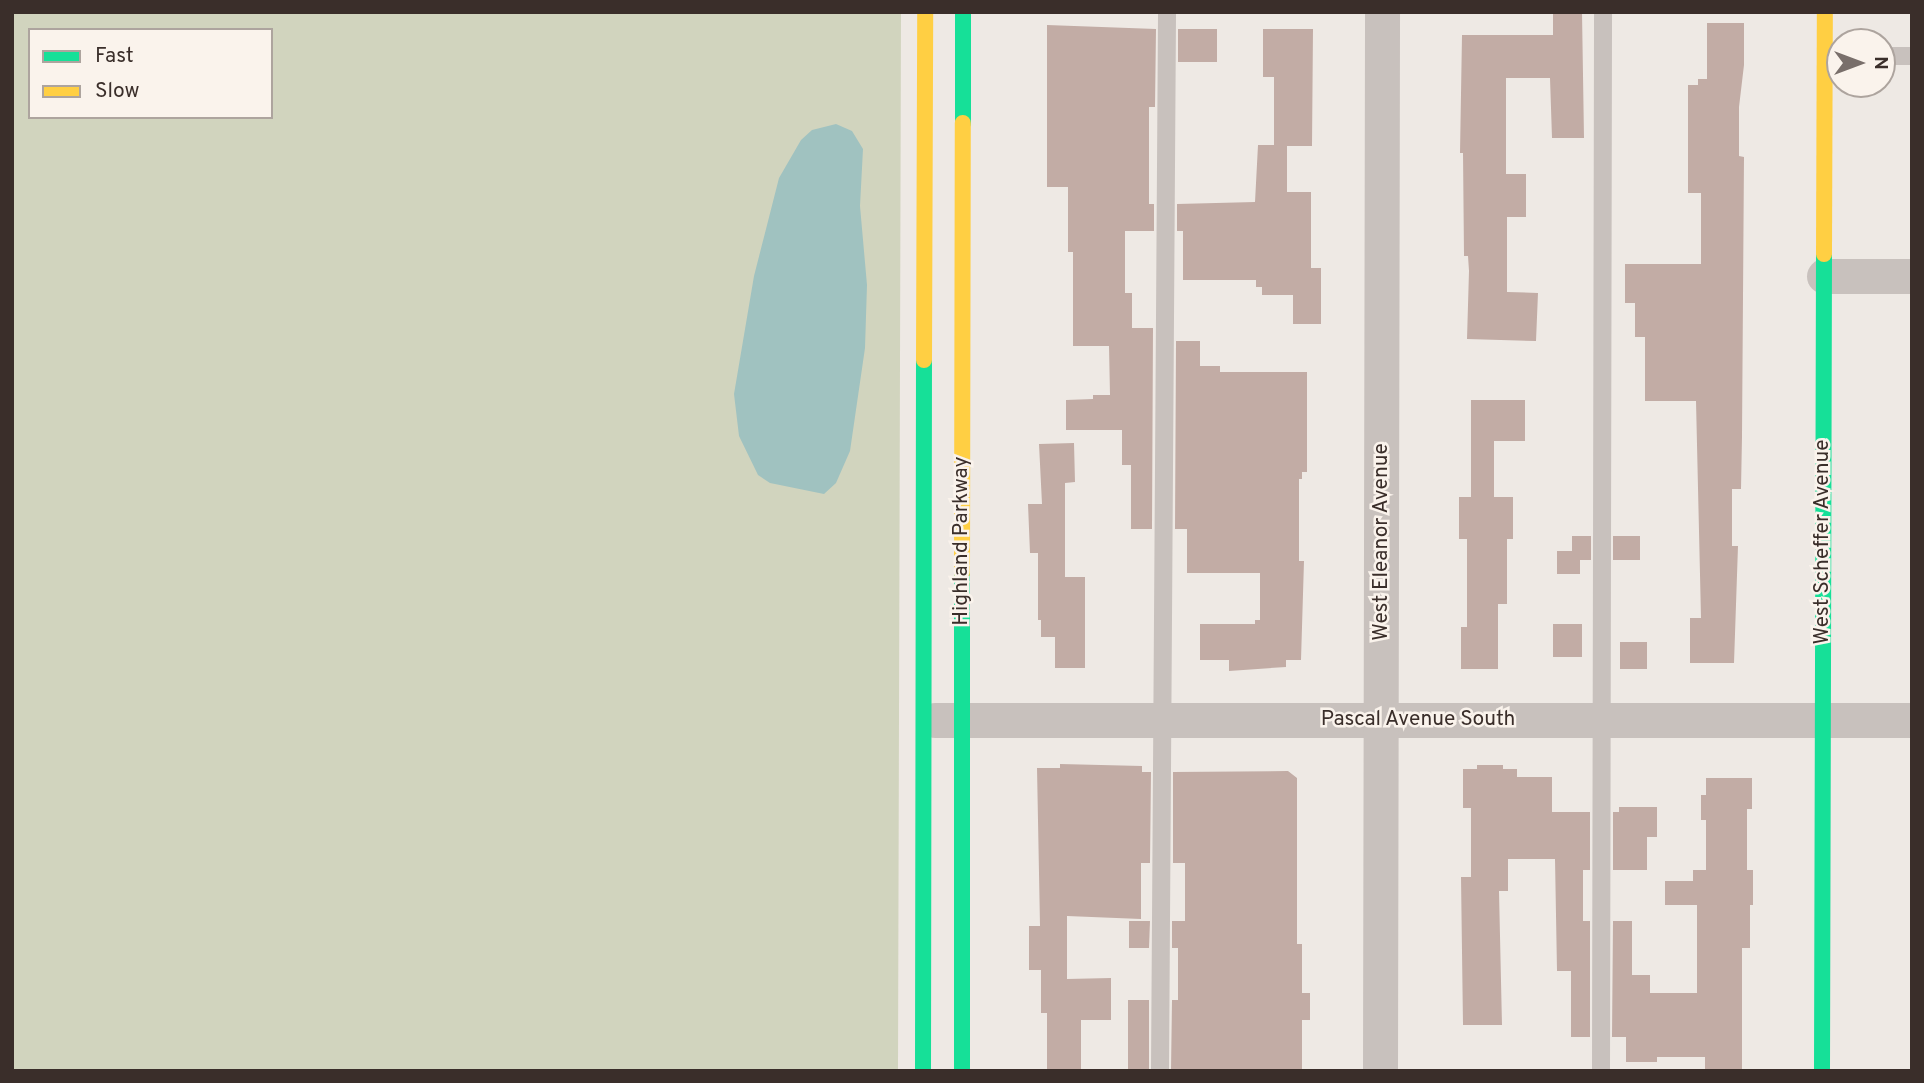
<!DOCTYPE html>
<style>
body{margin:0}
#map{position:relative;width:1924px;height:1083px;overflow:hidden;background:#eee9e4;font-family:Overpass,sans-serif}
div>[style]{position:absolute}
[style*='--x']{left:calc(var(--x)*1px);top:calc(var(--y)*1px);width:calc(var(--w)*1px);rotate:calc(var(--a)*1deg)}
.green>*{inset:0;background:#d1d4be}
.water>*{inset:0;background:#a0c2c0}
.building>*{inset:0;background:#c2aca5}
.lane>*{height:18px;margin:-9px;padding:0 9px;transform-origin:9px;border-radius:9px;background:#c8c1bd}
.street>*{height:35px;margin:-17.5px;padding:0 17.5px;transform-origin:17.5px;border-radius:17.5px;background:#c8c1bd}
.fast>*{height:16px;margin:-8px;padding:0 8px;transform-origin:8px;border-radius:8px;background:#16e098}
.slow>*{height:16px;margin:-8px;padding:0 8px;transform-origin:8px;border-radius:8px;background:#ffcf43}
span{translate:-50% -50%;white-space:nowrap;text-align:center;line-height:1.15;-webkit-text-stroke:5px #faf3ec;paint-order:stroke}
.street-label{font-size:21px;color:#3a2e2a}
.frame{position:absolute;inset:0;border:14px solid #3a2e2a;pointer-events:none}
.legend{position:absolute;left:28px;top:28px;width:245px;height:91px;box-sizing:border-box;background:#faf3ec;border:2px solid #ada49e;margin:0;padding:9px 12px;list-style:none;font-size:21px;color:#3a2e2a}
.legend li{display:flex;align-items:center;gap:14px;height:35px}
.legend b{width:35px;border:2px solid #ada49e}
.north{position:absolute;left:1826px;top:28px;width:70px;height:70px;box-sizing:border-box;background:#faf3ec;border:2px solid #ada49e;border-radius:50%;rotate:90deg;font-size:19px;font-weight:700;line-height:28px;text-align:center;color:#3a2e2a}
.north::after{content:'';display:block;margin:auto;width:24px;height:32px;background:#796f6b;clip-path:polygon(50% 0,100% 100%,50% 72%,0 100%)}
</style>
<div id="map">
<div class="green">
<i style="clip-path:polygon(evenodd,12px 12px,901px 12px,898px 1071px,12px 1071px,12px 12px,30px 30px,271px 30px,271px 117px,30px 117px,30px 30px)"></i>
</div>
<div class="water">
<i style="clip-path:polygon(836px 124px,852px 131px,863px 149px,860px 206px,867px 285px,865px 348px,850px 451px,836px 483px,824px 494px,770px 483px,758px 475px,739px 436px,734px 394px,754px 276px,779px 178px,801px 140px,812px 130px)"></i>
</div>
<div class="building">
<i style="clip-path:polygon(1553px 12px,1582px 12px,1584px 138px,1552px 138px,1550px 78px,1506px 78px,1506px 174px,1526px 174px,1526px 217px,1507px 217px,1507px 292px,1538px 293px,1536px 341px,1467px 339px,1469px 271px,1468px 256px,1464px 256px,1463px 153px,1460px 153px,1462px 35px,1553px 35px)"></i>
<i style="clip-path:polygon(1707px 23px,1744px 23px,1744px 65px,1739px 107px,1739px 156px,1744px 157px,1742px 437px,1741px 489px,1732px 489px,1732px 546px,1738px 546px,1734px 663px,1690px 663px,1690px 618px,1701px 618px,1696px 401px,1645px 401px,1645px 337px,1635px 337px,1635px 303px,1625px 303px,1625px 264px,1701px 264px,1701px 193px,1688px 193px,1688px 85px,1698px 85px,1698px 79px,1707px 79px)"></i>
<i style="clip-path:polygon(1047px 25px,1156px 29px,1155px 107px,1149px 107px,1149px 204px,1154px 204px,1154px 231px,1125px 231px,1125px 293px,1132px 293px,1132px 328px,1153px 328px,1152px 529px,1131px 529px,1131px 465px,1122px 465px,1122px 430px,1066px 430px,1066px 400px,1093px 399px,1093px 395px,1110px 395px,1109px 346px,1073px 346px,1073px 252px,1068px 252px,1068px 187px,1047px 187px)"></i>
<i style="clip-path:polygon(1178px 29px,1217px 29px,1217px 62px,1178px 62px)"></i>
<i style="clip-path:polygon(1263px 29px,1313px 29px,1312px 146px,1287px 146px,1287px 192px,1311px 192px,1311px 268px,1321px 268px,1321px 324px,1293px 324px,1293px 295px,1262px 295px,1262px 287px,1256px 287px,1256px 280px,1183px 280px,1183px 231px,1177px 231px,1177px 204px,1255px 202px,1258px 145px,1274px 145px,1274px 77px,1263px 77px)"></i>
<i style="clip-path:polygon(1176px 341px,1200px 341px,1200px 366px,1220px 366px,1220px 372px,1307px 372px,1307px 472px,1302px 472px,1302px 479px,1299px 479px,1299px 561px,1304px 561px,1301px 660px,1286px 660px,1286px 667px,1229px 671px,1229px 660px,1200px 660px,1200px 624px,1255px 624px,1255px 620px,1260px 620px,1260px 573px,1187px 573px,1187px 529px,1175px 529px)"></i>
<i style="clip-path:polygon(1471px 400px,1525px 400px,1525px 441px,1494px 441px,1494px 497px,1513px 497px,1513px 539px,1507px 539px,1507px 604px,1498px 604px,1498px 669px,1461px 669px,1461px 627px,1467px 627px,1467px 539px,1459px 539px,1459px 497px,1471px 497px)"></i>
<i style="clip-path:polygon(1074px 443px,1075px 482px,1065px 483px,1065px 577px,1085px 577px,1085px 668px,1055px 668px,1055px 637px,1041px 637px,1041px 620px,1038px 620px,1038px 553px,1030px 553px,1028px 504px,1042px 504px,1039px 444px)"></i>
<i style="clip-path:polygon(1572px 536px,1591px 536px,1591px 560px,1580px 560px,1580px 574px,1557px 574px,1557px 551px,1572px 551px)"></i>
<i style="clip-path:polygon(1613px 536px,1640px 536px,1640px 560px,1613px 560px)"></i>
<i style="clip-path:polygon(1553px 624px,1582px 624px,1582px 657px,1553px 657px)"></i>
<i style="clip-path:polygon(1620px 642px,1647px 642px,1647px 669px,1620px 669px)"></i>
<i style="clip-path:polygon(1060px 764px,1142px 766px,1142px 772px,1151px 772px,1150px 863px,1141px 863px,1141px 919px,1067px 916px,1067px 979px,1111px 978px,1111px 1020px,1081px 1020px,1081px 1071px,1047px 1071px,1047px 1013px,1041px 1013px,1041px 970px,1029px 970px,1029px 926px,1040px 926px,1037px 768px,1060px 768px)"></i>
<i style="clip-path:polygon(1477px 765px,1503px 765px,1503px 769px,1517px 769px,1517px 777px,1552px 777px,1552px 812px,1590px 812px,1590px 870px,1583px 870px,1583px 921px,1590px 921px,1590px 1037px,1571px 1037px,1571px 971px,1557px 971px,1555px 859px,1508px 859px,1508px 891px,1499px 891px,1502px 1025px,1463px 1025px,1461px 877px,1471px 877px,1471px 808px,1463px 808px,1463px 769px,1477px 769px)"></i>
<i style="clip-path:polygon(1288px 771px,1297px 778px,1297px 944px,1302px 944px,1302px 993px,1310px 993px,1310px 1020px,1302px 1020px,1302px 1071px,1171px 1071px,1172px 1000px,1178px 1000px,1178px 948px,1172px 948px,1172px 921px,1185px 921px,1185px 863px,1173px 863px,1173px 772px)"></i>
<i style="clip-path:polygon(1706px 778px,1752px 778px,1752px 809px,1747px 809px,1747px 870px,1753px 870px,1753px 905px,1750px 905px,1750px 948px,1742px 948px,1742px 1071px,1705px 1071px,1705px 1057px,1657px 1057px,1657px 1062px,1626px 1062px,1626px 1037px,1612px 1037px,1613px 921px,1632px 921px,1632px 975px,1650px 975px,1650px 993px,1697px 993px,1697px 905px,1665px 905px,1665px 881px,1693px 881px,1693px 870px,1706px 870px,1706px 820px,1701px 820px,1701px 795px,1706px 795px)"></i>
<i style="clip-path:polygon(1619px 807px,1657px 807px,1657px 837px,1647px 837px,1647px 870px,1613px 870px,1613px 812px,1619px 812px)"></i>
<i style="clip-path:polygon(1129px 921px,1150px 921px,1149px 948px,1129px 948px)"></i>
<i style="clip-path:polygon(1128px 1000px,1149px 1000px,1149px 1071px,1128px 1071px)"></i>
</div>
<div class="lane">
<i style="--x:1882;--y:56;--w:30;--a:0"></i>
<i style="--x:1160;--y:1071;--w:1059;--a:-89.62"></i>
<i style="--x:1601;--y:1071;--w:1059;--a:-89.89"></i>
</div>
<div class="street">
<i style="--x:1824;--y:276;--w:88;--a:0"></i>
<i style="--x:935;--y:720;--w:977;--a:0"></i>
<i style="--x:1380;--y:1071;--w:1059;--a:-89.89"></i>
</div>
<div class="fast">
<i style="--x:963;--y:123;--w:111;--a:-90"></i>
<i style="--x:923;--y:1071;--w:711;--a:-89.92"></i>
<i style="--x:962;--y:1071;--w:498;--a:-90"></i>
<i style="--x:1822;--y:1071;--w:817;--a:-89.86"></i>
</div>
<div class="slow">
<i style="--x:1824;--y:254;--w:242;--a:-89.8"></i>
<i style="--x:924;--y:360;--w:348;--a:-89.8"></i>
<i style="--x:962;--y:573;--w:450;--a:-89.9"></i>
</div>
<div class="street-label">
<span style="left:962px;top:541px;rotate:-90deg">Highland Parkway</span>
<span style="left:1382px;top:542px;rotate:-90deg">West Eleanor Avenue</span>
<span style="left:1823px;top:542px;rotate:-90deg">West Scheffer Avenue</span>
<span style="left:1418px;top:720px">Pascal Avenue South</span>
</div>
<div class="frame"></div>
<ul class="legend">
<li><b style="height:9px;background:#16e098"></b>Fast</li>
<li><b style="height:9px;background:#ffcf43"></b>Slow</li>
</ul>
<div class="north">N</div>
</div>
